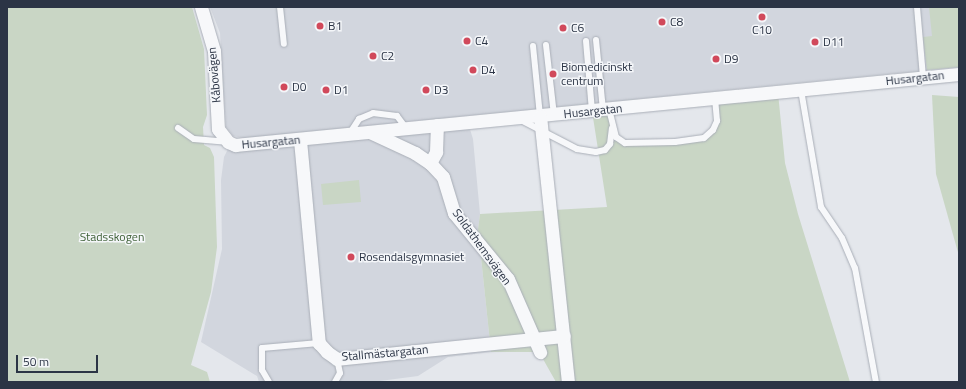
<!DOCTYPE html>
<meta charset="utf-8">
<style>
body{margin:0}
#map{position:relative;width:966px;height:389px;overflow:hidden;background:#e4e7ec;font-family:"Titillium Web",sans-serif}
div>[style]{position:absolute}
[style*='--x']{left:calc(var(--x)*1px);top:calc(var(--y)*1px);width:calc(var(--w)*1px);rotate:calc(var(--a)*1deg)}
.built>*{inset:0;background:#d2d6de}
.green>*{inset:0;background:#c9d6c5}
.roads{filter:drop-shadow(0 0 1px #a9aeb7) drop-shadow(0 0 1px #a9aeb7)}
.service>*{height:6px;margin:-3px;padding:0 3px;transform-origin:3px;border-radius:3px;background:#f7f8fa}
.minor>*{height:13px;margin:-6.5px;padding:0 6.5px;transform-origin:6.5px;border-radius:6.5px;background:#f7f8fa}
.dots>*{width:11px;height:11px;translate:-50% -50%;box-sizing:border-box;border:2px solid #f4f6f9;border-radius:50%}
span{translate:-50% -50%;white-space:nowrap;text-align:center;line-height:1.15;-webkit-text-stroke:3px #f4f6f9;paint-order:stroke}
.poi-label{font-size:12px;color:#2b3445}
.left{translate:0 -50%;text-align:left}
.street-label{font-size:12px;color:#2b3445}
.park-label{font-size:12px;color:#3f6138}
.frame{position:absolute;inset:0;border:8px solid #2b3445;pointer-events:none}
.scale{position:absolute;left:16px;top:355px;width:82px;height:18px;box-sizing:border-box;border:2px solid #2b3445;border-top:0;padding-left:5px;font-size:12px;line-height:14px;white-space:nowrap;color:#2b3445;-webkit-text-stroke:3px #f4f6f9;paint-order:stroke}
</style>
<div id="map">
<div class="built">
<i style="clip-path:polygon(210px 7px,959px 7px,959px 67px,243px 138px,233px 136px,226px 127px,220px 33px)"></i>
<i style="clip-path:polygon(469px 126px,473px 139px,480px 214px,478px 229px,491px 352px,448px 357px,418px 376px,372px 382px,259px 382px,257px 376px,201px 342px,222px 249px,221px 180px,224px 157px,229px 147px)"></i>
</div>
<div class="green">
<i style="clip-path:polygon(7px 7px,192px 7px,204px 49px,207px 115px,203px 127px,204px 145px,210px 148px,214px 157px,217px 247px,211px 292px,191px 365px,207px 372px,210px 382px,7px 382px)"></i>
<i style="clip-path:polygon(929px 7px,959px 7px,959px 67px,927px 70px,923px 37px,932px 36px)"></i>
<i style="clip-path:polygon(778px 93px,785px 163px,798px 214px,850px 382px,556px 382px,539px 352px,491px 352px,478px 229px,480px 214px,607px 207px,592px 111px,609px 109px,612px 127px,625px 143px,704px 138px,713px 130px,715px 99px)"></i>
<i style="clip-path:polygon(932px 95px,959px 97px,959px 256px,936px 174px)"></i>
<i style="clip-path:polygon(359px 180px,361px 202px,323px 205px,321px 184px)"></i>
</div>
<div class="roads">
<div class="service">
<i style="--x:280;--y:7;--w:37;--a:84"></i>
<i style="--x:917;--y:7;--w:70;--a:85.1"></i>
<i style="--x:596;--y:40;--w:70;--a:84.3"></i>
<i style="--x:586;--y:41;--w:70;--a:85.1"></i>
<i style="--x:546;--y:45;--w:70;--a:83.5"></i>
<i style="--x:533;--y:46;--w:70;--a:84.3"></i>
<i style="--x:801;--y:90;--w:119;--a:80.3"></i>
<i style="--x:821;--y:207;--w:37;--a:56"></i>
<i style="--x:842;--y:238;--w:33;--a:67"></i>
<i style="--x:855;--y:268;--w:116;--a:79.6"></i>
<i style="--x:609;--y:109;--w:29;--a:76"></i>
<i style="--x:616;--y:137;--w:11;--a:34"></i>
<i style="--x:625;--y:143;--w:50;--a:-1.1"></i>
<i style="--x:675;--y:142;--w:29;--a:-8"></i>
<i style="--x:704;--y:138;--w:12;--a:-42"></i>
<i style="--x:713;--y:130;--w:10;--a:-66"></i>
<i style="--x:717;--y:121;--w:22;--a:-95"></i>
<i style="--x:521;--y:120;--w:63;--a:27.4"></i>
<i style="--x:577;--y:149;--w:19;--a:9"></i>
<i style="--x:596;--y:152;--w:9;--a:-13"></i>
<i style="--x:605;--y:150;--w:8;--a:-50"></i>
<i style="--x:610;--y:144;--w:16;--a:-83"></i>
<i style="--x:178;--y:128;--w:19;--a:35"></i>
<i style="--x:194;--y:139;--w:32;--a:5"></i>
<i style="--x:350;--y:133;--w:17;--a:-57"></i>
<i style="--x:359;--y:119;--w:15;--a:-23"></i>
<i style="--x:373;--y:113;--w:24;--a:7"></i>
<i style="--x:397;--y:116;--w:15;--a:53"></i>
<i style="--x:269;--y:382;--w:14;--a:-120"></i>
<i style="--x:262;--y:370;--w:22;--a:-90"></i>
<i style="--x:262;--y:348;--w:57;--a:-5"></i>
<i style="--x:335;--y:382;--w:10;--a:-61"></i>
<i style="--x:340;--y:373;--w:14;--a:-102"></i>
</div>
<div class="minor">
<i style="--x:201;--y:7;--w:46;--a:73.5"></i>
<i style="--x:214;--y:51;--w:78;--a:87.1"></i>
<i style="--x:218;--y:129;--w:16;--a:52"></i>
<i style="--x:228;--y:142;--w:8;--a:23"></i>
<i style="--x:235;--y:145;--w:727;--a:-5.6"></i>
<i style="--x:540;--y:116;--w:267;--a:84"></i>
<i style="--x:370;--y:132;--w:50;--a:25"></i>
<i style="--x:415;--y:153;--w:18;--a:34"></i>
<i style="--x:430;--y:163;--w:19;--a:47"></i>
<i style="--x:443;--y:177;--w:38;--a:73"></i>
<i style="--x:454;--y:213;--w:85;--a:50.7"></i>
<i style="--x:508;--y:279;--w:80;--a:66.3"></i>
<i style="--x:300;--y:140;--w:204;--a:84.7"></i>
<i style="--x:319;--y:343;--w:12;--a:48"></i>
<i style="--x:327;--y:352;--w:12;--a:35"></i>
<i style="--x:337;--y:359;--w:228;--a:-5.8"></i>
<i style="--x:430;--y:163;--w:13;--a:-61"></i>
<i style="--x:436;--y:152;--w:27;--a:-88"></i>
</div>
</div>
<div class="dots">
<i style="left:762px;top:17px;background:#d1495b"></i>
<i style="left:662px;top:22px;background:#d1495b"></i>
<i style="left:320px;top:26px;background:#d1495b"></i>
<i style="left:563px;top:28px;background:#d1495b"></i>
<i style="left:467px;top:41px;background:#d1495b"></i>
<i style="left:815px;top:42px;background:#d1495b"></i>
<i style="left:373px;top:56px;background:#d1495b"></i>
<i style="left:716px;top:59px;background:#d1495b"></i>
<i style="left:473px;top:70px;background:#d1495b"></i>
<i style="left:553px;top:74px;background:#d1495b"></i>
<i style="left:284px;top:87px;background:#d1495b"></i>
<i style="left:326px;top:90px;background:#d1495b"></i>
<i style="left:426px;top:90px;background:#d1495b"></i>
<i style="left:351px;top:257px;background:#d1495b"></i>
</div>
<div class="poi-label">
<span class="left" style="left:670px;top:22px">C8</span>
<span class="left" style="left:328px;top:26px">B1</span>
<span class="left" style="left:571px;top:28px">C6</span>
<span style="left:762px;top:30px">C10</span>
<span class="left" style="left:475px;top:41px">C4</span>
<span class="left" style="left:823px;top:42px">D11</span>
<span class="left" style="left:381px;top:56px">C2</span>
<span class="left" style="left:724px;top:59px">D9</span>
<span class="left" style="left:561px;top:74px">Biomedicinskt<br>centrum</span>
<span class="left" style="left:481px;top:70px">D4</span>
<span class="left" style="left:292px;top:87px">D0</span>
<span class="left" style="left:334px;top:90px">D1</span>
<span class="left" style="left:434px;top:90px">D3</span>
<span class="left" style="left:359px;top:257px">Rosendalsgymnasiet</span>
</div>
<div class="street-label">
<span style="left:214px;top:75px;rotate:-95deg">Kåbovägen</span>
<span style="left:915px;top:78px;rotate:-6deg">Husargatan</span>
<span style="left:593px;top:111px;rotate:-6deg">Husargatan</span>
<span style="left:271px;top:142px;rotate:-5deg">Husargatan</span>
<span style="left:482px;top:247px;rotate:54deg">Soldathemsvägen</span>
<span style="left:385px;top:353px;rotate:-5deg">Stallmästargatan</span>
</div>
<div class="park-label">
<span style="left:112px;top:237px">Stadsskogen</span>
</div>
<div class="frame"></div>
<div class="scale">50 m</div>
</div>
